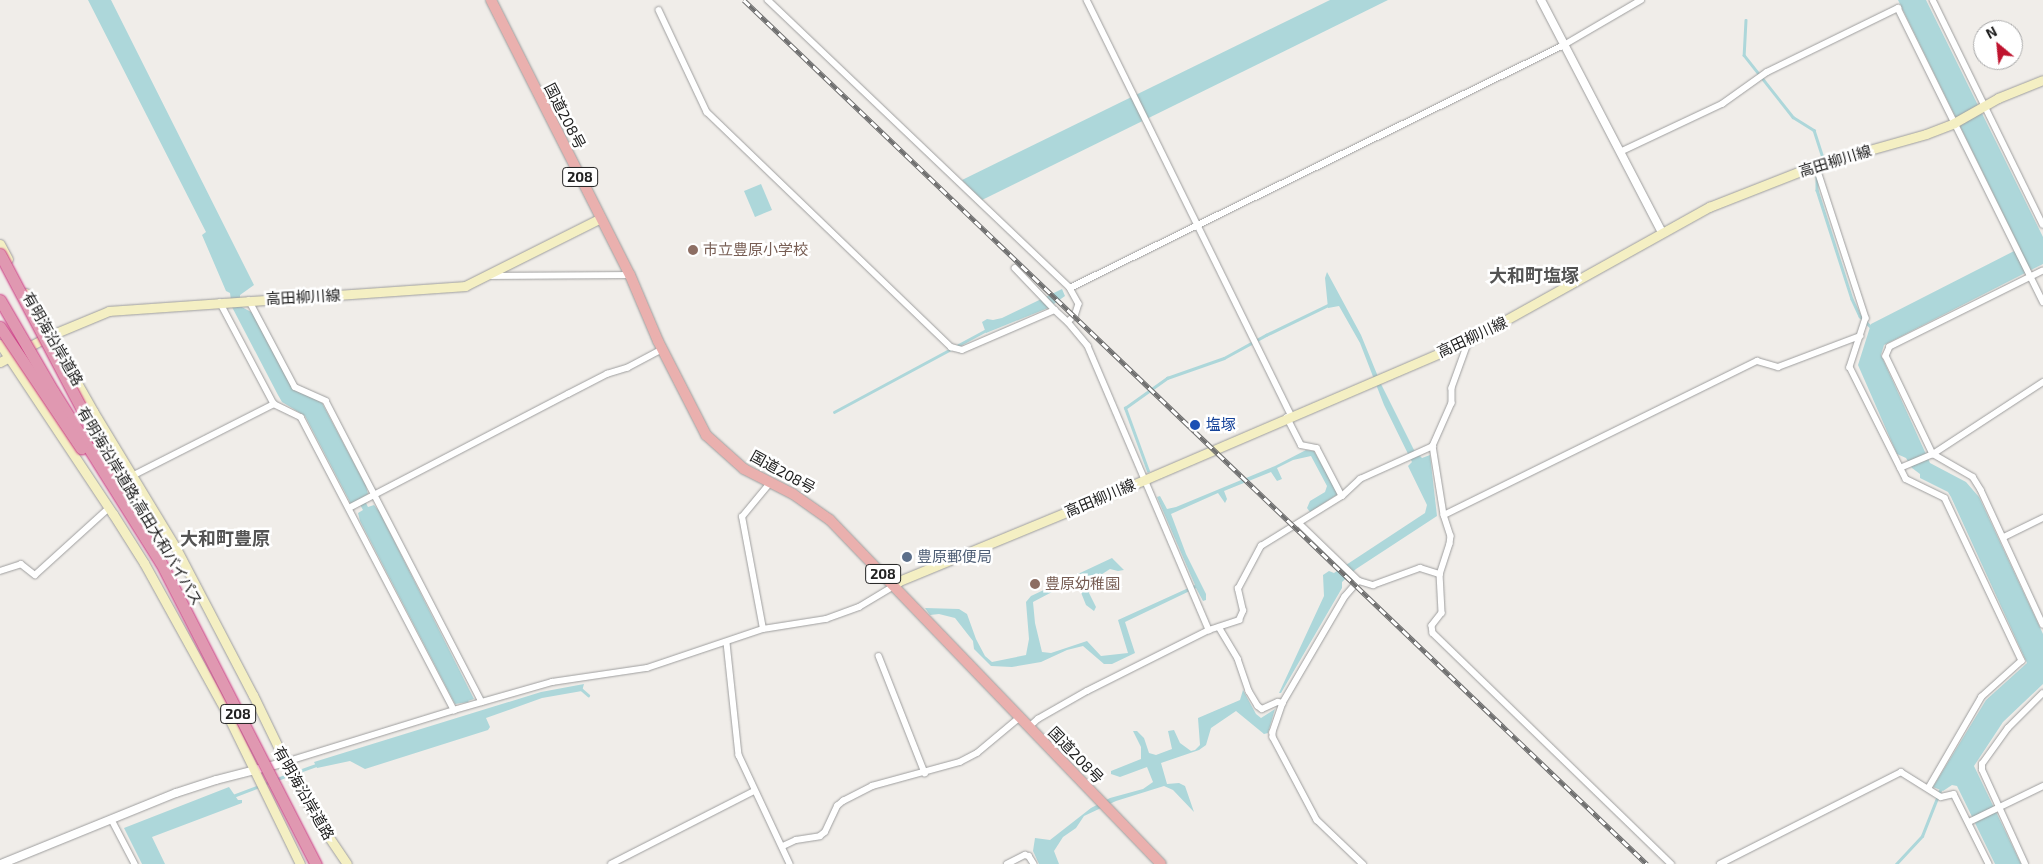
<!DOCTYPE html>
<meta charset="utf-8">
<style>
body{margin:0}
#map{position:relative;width:2043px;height:864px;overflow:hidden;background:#f0ede9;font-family:"Exo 2","Noto Sans JP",sans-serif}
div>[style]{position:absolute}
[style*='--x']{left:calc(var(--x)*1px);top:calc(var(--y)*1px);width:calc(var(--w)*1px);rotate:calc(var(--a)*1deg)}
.water>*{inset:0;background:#add7da}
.stream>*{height:2.5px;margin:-1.25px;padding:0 1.25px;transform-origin:1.25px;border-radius:1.25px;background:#add7da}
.roads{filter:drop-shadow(0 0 1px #9e9e9e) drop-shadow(0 0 1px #9e9e9e)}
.minor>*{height:5.5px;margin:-2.75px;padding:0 2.75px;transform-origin:2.75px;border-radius:2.75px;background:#fff}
.tertiary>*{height:8px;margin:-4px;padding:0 4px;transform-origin:4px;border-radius:4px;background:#fff}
.secondary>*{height:9px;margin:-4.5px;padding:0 4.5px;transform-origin:4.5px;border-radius:4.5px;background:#f4efc3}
.trunk>*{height:10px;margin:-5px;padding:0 5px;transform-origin:5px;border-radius:5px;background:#eab0ae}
.rail>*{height:4.5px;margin-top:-2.25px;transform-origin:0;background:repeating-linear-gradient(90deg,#fff 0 8px,#6f6f6f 0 16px);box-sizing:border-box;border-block:1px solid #6f6f6f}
.bridges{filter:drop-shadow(0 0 1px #cb3882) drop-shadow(0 0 1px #cb3882)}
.motorway-bridge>*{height:11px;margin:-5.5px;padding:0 5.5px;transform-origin:5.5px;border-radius:5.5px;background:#e098b1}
.dots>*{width:14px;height:14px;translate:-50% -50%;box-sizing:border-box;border:2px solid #fff;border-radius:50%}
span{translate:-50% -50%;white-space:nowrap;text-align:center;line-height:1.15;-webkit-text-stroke:5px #fff;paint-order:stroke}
.shield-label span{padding:1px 4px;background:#fff;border:1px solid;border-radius:4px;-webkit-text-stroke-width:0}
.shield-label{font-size:14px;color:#212121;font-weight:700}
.street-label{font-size:15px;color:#212121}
.education-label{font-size:15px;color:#785e54}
.left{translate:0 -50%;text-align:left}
.transit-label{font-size:15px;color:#164399}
.service-label{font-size:15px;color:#4e5e75}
.quarter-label{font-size:18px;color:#545454;font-weight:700}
.north{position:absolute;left:1973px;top:20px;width:50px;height:50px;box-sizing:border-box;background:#fff;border:1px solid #a6a6a6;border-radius:50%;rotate:332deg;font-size:14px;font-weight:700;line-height:20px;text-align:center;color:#212121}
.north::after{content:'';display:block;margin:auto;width:18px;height:22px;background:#bf132e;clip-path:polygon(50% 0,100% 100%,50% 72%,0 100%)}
</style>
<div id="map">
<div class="water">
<i style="clip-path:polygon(88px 0,111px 0,254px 285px,240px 295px,240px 306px,253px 313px,294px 388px,322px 403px,366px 486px,368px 494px,363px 497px,368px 507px,374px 505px,379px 511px,474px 699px,468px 701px,469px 702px,455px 704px,360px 521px,358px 513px,363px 510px,358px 501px,351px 504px,305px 416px,282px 402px,278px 395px,232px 307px,230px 293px,226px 291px,202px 235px,206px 232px)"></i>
<i style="clip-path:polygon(1330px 0,1388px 0,982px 200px,962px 180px)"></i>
<i style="clip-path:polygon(1898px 0,1926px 0,2043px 237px,2043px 264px,1884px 345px,1881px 355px,1930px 463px,1966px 482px,1979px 497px,2043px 634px,2043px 684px,2003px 722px,1974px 766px,2021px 864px,1995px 864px,1957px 786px,1952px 785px,1943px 791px,1933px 787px,1986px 700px,2027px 663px,1951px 497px,1948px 492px,1920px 478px,1920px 474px,1912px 468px,1906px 458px,1897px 454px,1858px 365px,1871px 324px,2020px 248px)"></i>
<i style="clip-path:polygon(761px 184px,772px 210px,755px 217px,744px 191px)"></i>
<i style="clip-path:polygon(1327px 272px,1361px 335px,1381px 384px,1414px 450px,1422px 458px,1430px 455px,1437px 516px,1356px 569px,1342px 582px,1342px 588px,1281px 693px,1279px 693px,1324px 596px,1323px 575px,1329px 571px,1334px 573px,1346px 565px,1425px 513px,1427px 505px,1408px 466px,1412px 462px,1384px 405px,1360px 343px,1339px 306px,1328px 308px,1325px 278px)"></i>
<i style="clip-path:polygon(1062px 289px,1065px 296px,1048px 308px,986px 333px,982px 322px,987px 319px,993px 320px,1002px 318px)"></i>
<i style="clip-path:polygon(1306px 450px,1314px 451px,1338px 494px,1310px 512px,1307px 508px,1310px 501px,1325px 492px,1327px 486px,1311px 456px,1293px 460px,1277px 468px,1282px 479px,1277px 481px,1271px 472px,1224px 491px,1227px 499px,1225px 503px,1218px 493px,1171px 514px,1186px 554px,1206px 594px,1206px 600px,1203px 601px,1196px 588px,1125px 622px,1135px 653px,1112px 664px,1104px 664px,1083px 646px,1067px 650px,1041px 662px,1012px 667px,991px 666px,974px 649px,973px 641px,955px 618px,939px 614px,930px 615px,925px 608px,959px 609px,967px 614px,976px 639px,985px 656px,992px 662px,1026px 655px,1029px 639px,1026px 602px,1031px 596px,1112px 558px,1124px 570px,1118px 571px,1110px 569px,1085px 585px,1096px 607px,1094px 611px,1086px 605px,1080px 590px,1069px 583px,1033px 602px,1035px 623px,1042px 652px,1051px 653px,1087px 641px,1101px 656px,1128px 653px,1118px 620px,1195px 585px,1157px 497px,1160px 496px,1167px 509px,1176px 507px,1275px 466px)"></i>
<i style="clip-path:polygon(584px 684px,582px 691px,542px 698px,486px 718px,490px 727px,488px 730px,365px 769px,350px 761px,317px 768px,314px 762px,541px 692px)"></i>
<i style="clip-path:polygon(1243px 690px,1256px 714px,1261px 718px,1275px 709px,1268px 733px,1264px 734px,1236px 711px,1211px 728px,1206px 745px,1199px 750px,1161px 763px,1167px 784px,1179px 783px,1185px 786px,1194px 812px,1173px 790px,1164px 786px,1116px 801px,1084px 816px,1076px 828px,1063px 837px,1054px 851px,1059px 864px,1039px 864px,1033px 851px,1035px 838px,1050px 840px,1091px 808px,1110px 798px,1143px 789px,1153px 782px,1147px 767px,1120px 777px,1111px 774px,1111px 771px,1141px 759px,1141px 747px,1133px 731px,1137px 731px,1144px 738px,1149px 753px,1156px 755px,1172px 749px,1168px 731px,1174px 730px,1180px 743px,1191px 751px,1195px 750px,1200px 745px,1198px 718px,1240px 700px)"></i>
<i style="clip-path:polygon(229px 787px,238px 800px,242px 800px,242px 803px,152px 837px,165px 864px,142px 864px,124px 828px)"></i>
</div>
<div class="stream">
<i style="--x:1746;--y:20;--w:35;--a:93"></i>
<i style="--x:1744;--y:55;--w:79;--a:51.7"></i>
<i style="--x:1793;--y:117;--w:25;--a:32"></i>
<i style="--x:1814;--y:130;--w:28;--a:72"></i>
<i style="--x:1823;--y:157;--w:4;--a:104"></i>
<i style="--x:1817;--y:176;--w:14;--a:90"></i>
<i style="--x:1817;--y:190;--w:114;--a:72.2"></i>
<i style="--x:1852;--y:299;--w:19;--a:65"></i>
<i style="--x:1860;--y:316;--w:17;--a:45"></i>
<i style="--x:834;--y:412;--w:173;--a:-28.3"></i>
<i style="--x:1148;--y:471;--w:67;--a:-110.1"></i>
<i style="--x:1125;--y:408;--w:52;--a:-35.5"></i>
<i style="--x:1167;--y:378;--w:60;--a:-19.3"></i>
<i style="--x:1224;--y:358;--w:48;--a:-28.7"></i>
<i style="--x:1266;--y:335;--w:71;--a:-25.8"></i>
<i style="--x:580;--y:688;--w:11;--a:41"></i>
<i style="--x:277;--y:779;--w:41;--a:-19.7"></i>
<i style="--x:233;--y:796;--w:40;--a:-21"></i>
<i style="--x:1896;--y:864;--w:38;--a:-47"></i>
<i style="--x:1922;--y:836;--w:52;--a:-68.4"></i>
</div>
<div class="roads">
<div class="minor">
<i style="--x:768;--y:0;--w:417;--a:43.6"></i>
<i style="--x:1070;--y:288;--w:18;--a:61"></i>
<i style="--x:1079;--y:304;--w:13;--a:108"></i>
<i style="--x:1075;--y:316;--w:9;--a:139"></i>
<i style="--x:1087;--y:0;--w:462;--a:63.8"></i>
<i style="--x:1933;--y:0;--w:250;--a:63.9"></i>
<i style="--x:659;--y:10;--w:113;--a:64.8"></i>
<i style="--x:707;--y:112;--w:339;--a:43.9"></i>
<i style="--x:951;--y:347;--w:11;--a:15"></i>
<i style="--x:962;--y:350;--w:101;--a:-23.3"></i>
<i style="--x:1055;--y:310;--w:18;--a:43"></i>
<i style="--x:1068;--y:322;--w:31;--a:50"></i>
<i style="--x:1088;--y:346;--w:309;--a:66.9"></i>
<i style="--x:1620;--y:152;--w:113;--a:-25.2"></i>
<i style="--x:1722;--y:104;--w:55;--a:-35.4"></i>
<i style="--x:1767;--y:72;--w:146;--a:-26"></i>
<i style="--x:1898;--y:8;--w:328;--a:63.7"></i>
<i style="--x:1816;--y:165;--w:161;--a:71.9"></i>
<i style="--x:1866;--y:318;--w:52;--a:108.1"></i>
<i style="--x:1850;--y:367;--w:125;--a:63.4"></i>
<i style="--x:1906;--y:479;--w:43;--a:26"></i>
<i style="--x:1945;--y:498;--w:180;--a:64.7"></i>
<i style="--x:2022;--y:661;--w:54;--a:138"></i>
<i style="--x:1982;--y:697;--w:105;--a:120.2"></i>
<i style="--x:1015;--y:268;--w:58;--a:46.4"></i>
<i style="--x:2043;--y:271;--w:171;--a:153.6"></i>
<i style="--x:1890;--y:347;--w:10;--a:114"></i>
<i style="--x:1886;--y:356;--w:109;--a:64.4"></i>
<i style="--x:1933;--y:454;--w:46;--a:29.9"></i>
<i style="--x:1973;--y:477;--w:15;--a:58"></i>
<i style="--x:1981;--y:490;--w:148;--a:65.2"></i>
<i style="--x:488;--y:276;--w:142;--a:-0.4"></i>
<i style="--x:1070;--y:288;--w:551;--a:-26.19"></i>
<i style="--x:1564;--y:45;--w:89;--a:-30.3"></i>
<i style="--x:249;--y:300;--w:98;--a:62.1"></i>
<i style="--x:295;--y:387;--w:34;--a:24"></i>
<i style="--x:326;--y:401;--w:339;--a:62.6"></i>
<i style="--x:220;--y:302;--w:115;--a:62.1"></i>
<i style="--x:274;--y:404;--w:30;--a:26"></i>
<i style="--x:301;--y:417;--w:331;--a:62.4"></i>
<i style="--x:1469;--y:341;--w:50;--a:109.9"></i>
<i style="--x:1452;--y:388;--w:15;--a:90"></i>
<i style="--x:1452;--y:403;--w:47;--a:113.8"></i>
<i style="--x:1433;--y:446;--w:70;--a:80.9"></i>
<i style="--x:1444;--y:515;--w:22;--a:72"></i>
<i style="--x:1451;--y:536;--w:8;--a:97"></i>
<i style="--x:1450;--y:544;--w:32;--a:108"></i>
<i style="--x:1440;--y:574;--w:39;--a:87"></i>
<i style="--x:1442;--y:613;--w:16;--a:128"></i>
<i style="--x:1432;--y:626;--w:7;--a:82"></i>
<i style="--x:1433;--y:633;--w:332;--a:44.1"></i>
<i style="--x:1287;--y:417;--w:31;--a:63"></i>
<i style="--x:1301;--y:445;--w:16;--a:11"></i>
<i style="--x:1317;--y:448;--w:54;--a:62.5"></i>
<i style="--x:1900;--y:468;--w:36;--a:-23"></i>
<i style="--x:1933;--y:454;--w:131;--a:-33.2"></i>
<i style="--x:134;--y:475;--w:157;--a:-26.9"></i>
<i style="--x:349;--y:508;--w:247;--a:-27.5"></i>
<i style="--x:568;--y:394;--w:44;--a:-27.1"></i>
<i style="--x:607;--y:374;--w:21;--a:-17"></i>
<i style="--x:627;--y:368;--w:40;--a:-28"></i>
<i style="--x:1444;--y:515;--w:349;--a:-26.2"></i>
<i style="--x:1757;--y:361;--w:22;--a:16"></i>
<i style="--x:1778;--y:367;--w:88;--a:-20.7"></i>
<i style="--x:1300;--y:524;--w:82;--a:44"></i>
<i style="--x:1359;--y:581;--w:15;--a:16"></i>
<i style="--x:1373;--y:585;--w:50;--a:-19.9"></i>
<i style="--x:1420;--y:568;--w:21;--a:17"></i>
<i style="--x:2004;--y:537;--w:43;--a:-26"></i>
<i style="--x:0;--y:571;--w:22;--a:-18"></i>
<i style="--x:21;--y:564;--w:18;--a:38"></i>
<i style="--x:35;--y:575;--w:100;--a:-42.2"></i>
<i style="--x:1359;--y:581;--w:21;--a:131"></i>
<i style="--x:1345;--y:597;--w:123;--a:120.3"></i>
<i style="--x:1283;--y:703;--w:31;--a:109"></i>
<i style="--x:1273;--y:732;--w:5;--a:90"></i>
<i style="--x:1273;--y:737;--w:94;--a:62.1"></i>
<i style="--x:1317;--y:820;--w:64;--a:43.7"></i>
<i style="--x:1219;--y:627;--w:37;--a:59"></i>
<i style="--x:1238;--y:659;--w:34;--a:71"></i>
<i style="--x:1249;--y:691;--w:17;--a:59"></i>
<i style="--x:1258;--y:706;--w:5;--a:37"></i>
<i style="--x:1262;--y:709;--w:17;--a:-24"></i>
<i style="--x:1278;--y:702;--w:5;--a:11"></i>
<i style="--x:763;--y:629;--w:114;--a:-100.6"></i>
<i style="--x:742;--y:517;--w:44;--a:-50.5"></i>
<i style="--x:727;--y:643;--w:113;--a:83.9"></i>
<i style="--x:739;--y:755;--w:120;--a:64.9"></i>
<i style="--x:879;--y:656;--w:126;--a:68.5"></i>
<i style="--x:1029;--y:727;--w:12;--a:-42"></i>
<i style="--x:1038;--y:719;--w:56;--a:-29.7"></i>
<i style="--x:1087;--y:691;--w:136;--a:-26.6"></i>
<i style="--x:1209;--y:630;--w:32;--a:-18"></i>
<i style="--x:1239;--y:620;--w:10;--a:-66"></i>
<i style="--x:1243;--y:611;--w:23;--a:-103"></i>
<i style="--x:1238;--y:589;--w:49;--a:-61.9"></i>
<i style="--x:1261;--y:546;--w:95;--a:-31.7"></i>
<i style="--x:1342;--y:496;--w:25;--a:-43"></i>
<i style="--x:1360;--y:479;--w:80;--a:-24.3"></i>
<i style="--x:286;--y:762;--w:176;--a:-17.2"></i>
<i style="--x:454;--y:710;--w:102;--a:-15.9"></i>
<i style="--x:552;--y:682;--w:96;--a:-8.4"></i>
<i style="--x:647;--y:668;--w:122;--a:-18.6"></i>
<i style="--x:763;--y:629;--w:64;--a:-9"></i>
<i style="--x:826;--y:619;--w:35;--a:-20"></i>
<i style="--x:859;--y:607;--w:41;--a:-31"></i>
<i style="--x:112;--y:820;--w:50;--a:62.4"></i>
<i style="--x:1969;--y:822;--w:82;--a:-25.9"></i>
<i style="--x:783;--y:846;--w:14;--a:-25"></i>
<i style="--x:796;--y:840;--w:24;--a:-9"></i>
<i style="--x:820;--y:836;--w:6;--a:-39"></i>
<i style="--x:825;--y:832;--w:29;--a:-65"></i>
<i style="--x:837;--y:806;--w:8;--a:-40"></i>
<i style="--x:843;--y:801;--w:33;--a:-27"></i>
<i style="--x:872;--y:786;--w:91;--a:-15.3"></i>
<i style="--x:960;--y:762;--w:19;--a:-28"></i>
<i style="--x:977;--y:753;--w:55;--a:-39.8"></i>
<i style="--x:611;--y:864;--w:161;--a:-27"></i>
<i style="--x:1007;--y:864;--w:20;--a:-27"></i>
<i style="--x:1025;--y:855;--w:4;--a:14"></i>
<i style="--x:1029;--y:856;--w:9;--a:58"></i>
<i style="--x:1720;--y:864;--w:203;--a:-26.9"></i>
<i style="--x:1901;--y:772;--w:47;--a:32"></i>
<i style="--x:1941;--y:797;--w:13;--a:-13"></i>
<i style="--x:1954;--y:794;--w:78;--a:63.4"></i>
<i style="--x:2025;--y:864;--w:103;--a:-114.6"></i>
<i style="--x:1982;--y:770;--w:6;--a:-90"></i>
<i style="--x:1982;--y:764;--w:44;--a:-54.2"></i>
<i style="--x:2008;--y:728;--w:49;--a:-45"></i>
</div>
<div class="tertiary">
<i style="--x:1541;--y:0;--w:262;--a:62.5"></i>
<i style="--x:1;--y:864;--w:189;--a:-22.1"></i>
<i style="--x:176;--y:793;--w:42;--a:-18"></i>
<i style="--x:216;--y:780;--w:72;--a:-14.4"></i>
</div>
<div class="secondary">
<i style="--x:0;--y:244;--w:17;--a:62"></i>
<i style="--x:26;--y:293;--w:136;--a:60.4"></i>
<i style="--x:93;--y:411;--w:160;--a:58.8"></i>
<i style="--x:176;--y:548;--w:166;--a:62.4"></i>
<i style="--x:253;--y:695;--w:64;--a:64.2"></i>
<i style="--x:281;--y:753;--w:74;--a:61.7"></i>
<i style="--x:316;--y:818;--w:55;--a:56"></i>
<i style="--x:0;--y:344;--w:204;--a:56.4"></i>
<i style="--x:113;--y:514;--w:58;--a:57.7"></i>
<i style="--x:144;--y:563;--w:168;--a:61.1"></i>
<i style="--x:225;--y:710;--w:171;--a:64"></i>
<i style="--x:0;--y:362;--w:58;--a:-27.9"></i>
<i style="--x:51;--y:335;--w:63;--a:-22.5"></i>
<i style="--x:109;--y:311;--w:357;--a:-4"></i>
<i style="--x:465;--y:286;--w:152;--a:-26.6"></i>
<i style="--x:894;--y:586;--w:7;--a:-45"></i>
<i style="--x:899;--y:581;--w:267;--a:-22.4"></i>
<i style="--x:1146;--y:479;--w:353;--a:-23.2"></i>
<i style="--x:1470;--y:340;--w:274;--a:-29.1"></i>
<i style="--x:1709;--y:207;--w:115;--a:-21.4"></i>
<i style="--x:1816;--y:165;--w:114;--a:-15.7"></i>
<i style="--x:1926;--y:134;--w:30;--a:-21"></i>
<i style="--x:1954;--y:123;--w:51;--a:-29.6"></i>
<i style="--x:1998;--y:98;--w:48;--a:-21.8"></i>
</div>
<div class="trunk">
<i style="--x:491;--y:0;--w:308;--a:63.2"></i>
<i style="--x:630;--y:275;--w:72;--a:67"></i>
<i style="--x:658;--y:341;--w:106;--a:62.9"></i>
<i style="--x:706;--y:435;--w:51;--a:41.8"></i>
<i style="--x:744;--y:469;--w:55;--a:27"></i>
<i style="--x:793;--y:494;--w:45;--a:35.1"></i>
<i style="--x:830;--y:520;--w:477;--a:46.1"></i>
</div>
</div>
<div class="rail">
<i style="--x:744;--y:0;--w:1250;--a:43.74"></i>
</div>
<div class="bridges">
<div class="motorway-bridge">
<i style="--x:0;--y:254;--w:261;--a:62.2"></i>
<i style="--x:0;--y:300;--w:105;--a:59.8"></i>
<i style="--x:53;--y:391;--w:203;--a:57.9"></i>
<i style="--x:161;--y:563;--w:339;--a:62.8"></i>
<i style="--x:0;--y:327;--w:146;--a:56.2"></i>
</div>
</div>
<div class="dots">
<i style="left:693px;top:250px;background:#8d6e63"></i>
<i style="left:1195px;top:425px;background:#1a4fb4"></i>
<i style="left:907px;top:557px;background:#5c6f8a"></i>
<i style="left:1035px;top:584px;background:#8d6e63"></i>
</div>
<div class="shield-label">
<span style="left:580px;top:177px">208</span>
<span style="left:883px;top:574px">208</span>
<span style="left:238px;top:714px">208</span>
</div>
<div class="street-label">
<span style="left:565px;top:116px;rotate:63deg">国道208号</span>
<span style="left:1835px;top:161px;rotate:-17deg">高田柳川線</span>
<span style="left:303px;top:297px;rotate:-3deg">高田柳川線</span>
<span style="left:1472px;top:337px;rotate:-25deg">高田柳川線</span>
<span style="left:53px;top:339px;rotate:60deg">有明海沿岸道路</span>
<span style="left:783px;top:472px;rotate:29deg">国道208号</span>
<span style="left:1100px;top:498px;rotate:-23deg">高田柳川線</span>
<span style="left:140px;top:506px;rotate:59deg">有明海沿岸道路;高田大和バイパス</span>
<span style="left:1076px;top:755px;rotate:46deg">国道208号</span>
<span style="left:304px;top:793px;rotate:60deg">有明海沿岸道路</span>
</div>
<div class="education-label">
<span class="left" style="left:703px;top:250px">市立豊原小学校</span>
<span class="left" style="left:1045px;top:584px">豊原幼稚園</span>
</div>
<div class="transit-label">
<span class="left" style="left:1206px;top:425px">塩塚</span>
</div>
<div class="service-label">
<span class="left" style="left:917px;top:557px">豊原郵便局</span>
</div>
<div class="quarter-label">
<span style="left:1534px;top:275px">大和町塩塚</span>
<span style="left:225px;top:538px">大和町豊原</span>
</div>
<div class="north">N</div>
</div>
